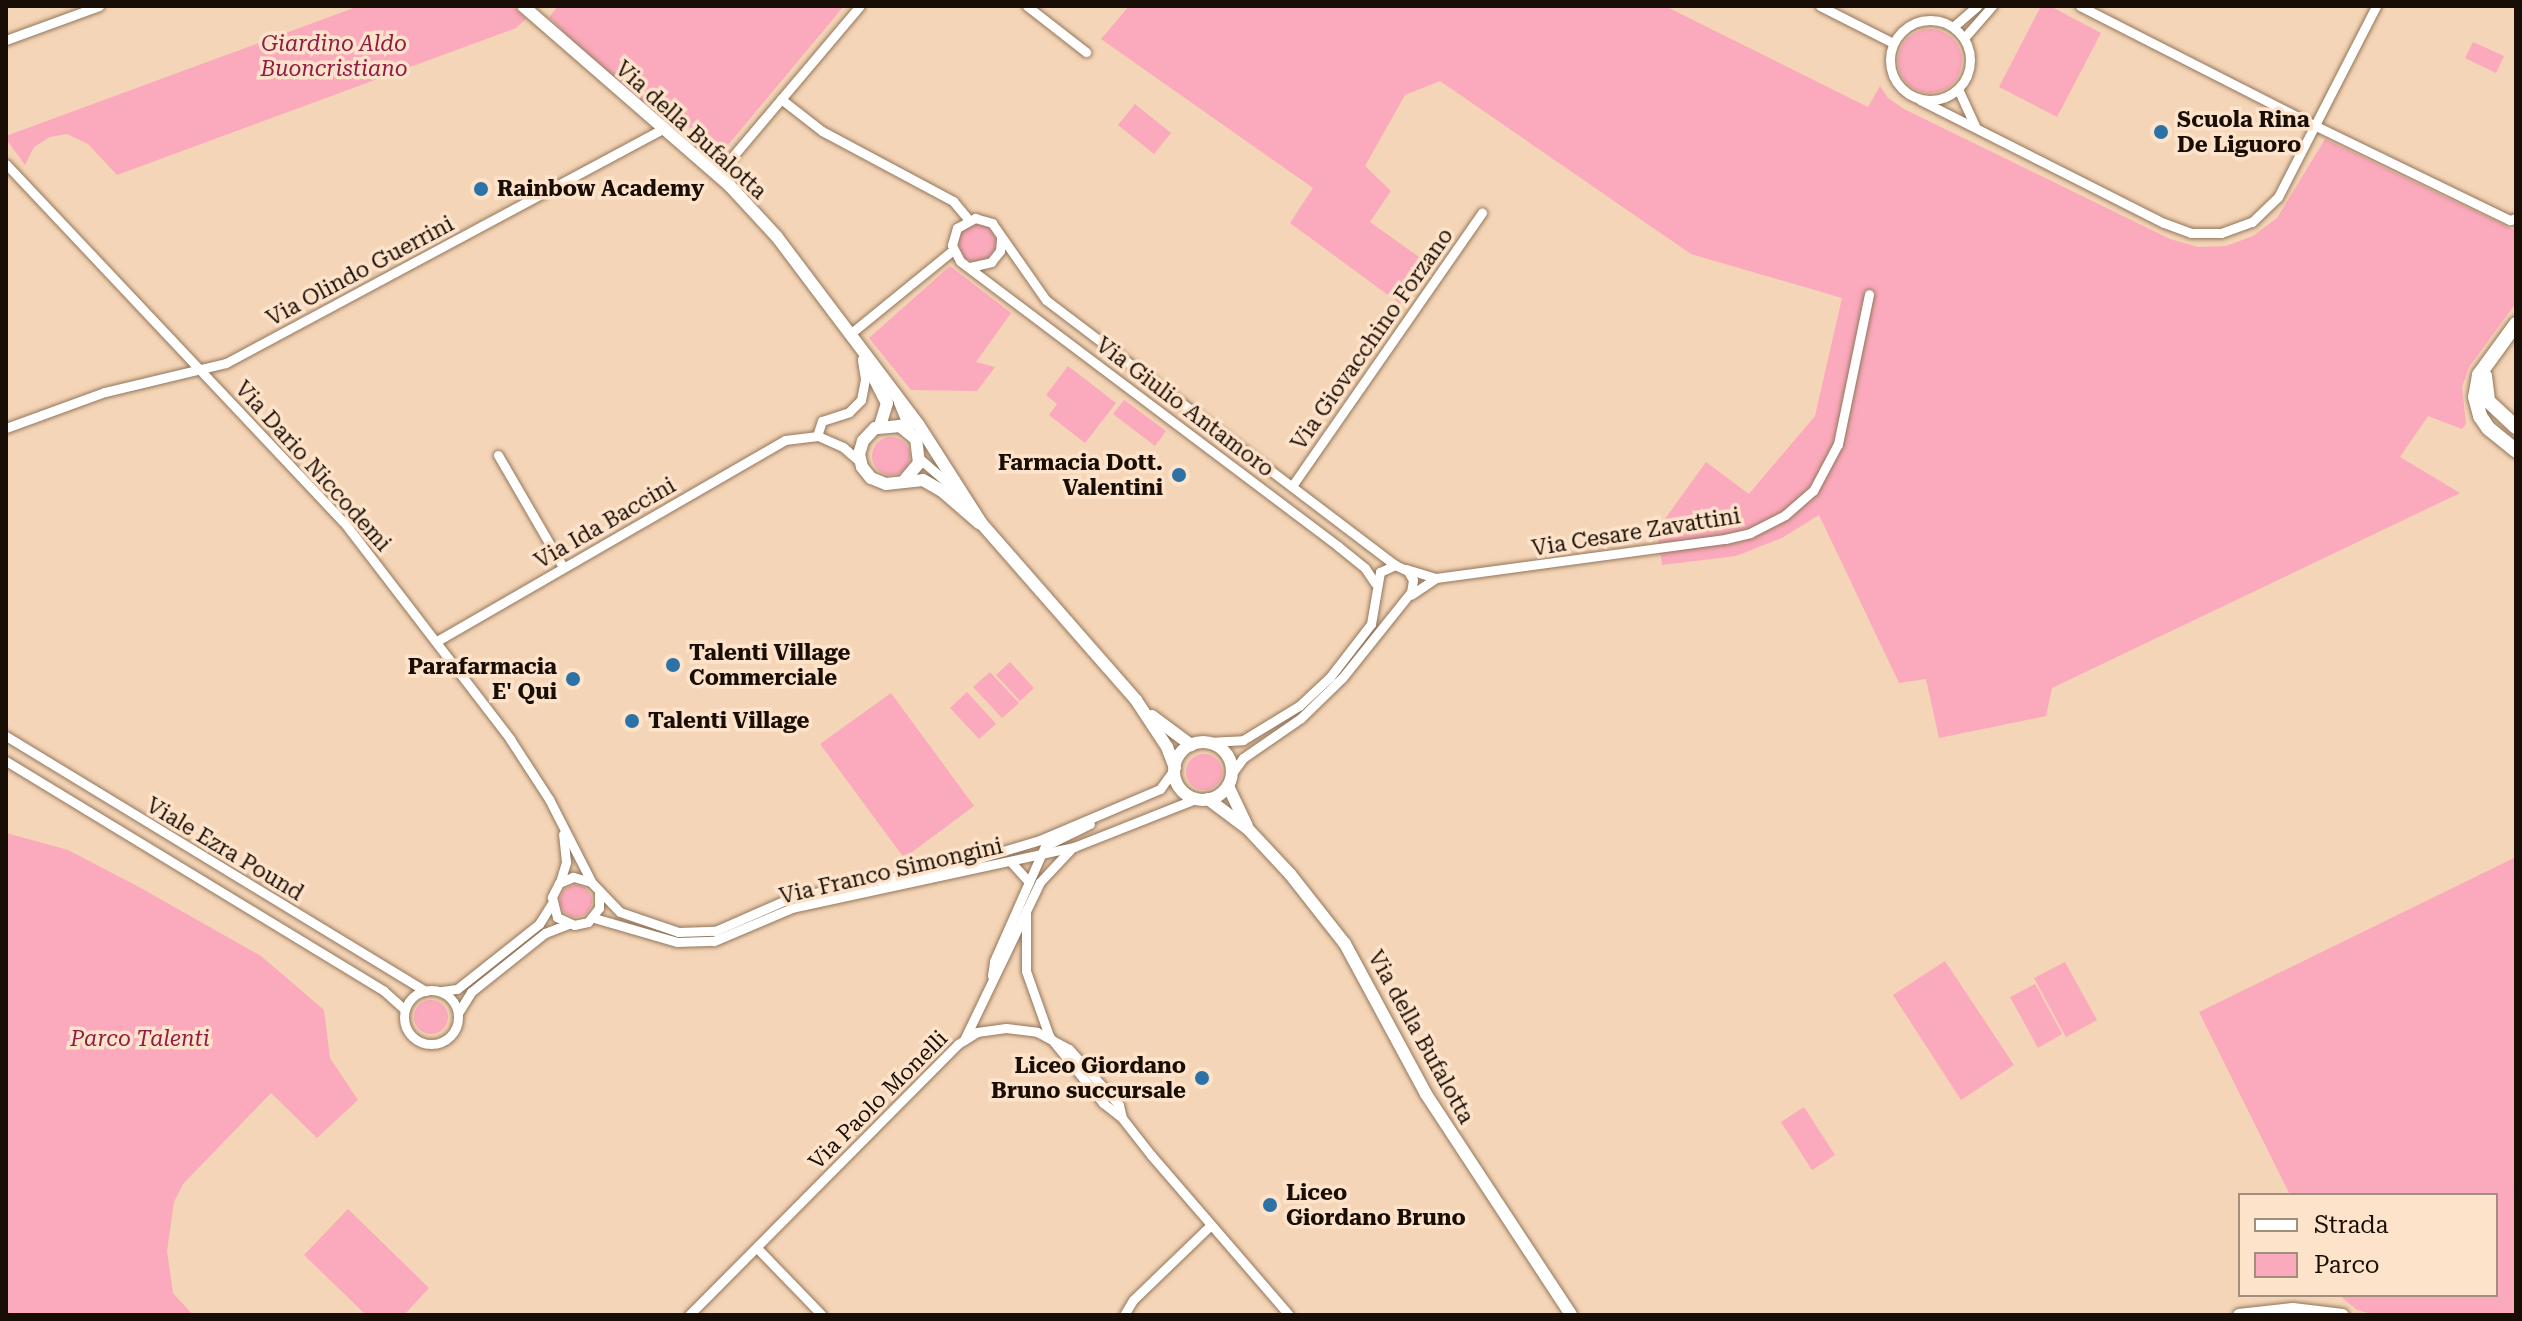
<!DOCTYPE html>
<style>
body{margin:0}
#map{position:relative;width:2522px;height:1321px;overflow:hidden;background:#f5d5b7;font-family:"Roboto Serif",serif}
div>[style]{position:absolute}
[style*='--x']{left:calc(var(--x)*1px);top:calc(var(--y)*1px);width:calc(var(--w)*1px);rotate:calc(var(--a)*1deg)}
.green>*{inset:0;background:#fba9bc}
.round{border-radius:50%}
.roads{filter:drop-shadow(0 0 2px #93765b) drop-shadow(0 0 2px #93765b)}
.minor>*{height:9px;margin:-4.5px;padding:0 4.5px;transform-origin:4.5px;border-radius:4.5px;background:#fff}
.minor>.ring{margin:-4.5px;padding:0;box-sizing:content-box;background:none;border:9px solid #fff;border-radius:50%}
.tertiary>*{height:12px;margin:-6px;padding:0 6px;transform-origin:6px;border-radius:6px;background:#fff}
.tertiary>.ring{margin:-6px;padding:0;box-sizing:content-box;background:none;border:12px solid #fff;border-radius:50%}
.secondary>*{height:14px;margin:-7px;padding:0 7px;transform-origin:7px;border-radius:7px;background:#fff}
.dots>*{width:22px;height:22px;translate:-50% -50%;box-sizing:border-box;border:4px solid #fee3cb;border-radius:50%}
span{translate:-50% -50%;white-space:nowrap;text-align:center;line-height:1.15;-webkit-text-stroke:7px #fee3cb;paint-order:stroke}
.park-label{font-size:22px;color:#911c47;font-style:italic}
.poi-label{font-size:22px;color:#190e05;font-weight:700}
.left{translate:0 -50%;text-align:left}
.right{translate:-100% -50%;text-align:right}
.street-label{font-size:22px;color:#190e05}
.frame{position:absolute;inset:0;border:8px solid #190e05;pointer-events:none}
.legend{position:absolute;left:2238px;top:1193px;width:260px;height:104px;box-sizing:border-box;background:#fee3cb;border:2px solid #a28e7c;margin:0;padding:10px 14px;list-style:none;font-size:24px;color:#190e05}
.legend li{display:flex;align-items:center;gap:16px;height:40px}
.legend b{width:40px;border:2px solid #a28e7c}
</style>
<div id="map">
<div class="green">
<i style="clip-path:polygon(359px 6px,512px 6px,526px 19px,516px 28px,117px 175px,88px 144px,67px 134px,50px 137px,34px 147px,25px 165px,6px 139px,6px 136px)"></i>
<i style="clip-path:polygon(558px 6px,844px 6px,723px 151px,672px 115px,653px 112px,590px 58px,549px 17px)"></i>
<i style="clip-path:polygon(1129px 6px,1665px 6px,1868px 107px,1880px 86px,1888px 98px,1904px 109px,2170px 239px,2198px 247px,2226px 246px,2253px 236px,2277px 218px,2325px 139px,2516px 231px,2516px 303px,2469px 367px,2462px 387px,2466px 424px,2462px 429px,2428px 416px,2400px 457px,2460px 493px,2052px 688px,2046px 716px,1939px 738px,1926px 679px,1899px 683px,1819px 515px,1782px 538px,1736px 556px,1662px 565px,1657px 530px,1706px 462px,1749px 494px,1815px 416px,1842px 298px,1691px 254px,1440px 81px,1405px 95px,1365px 166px,1391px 191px,1370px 222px,1433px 267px,1403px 306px,1290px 223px,1313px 188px,1101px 39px)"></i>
<i style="clip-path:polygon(2041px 6px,2050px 6px,2101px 33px,2057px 117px,1999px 87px)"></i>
<i class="round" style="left:1898px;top:29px;width:64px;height:64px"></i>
<i style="clip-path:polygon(2473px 42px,2504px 56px,2496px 73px,2465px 58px)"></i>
<i style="clip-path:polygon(1135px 104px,1171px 133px,1154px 154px,1118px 125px)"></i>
<i class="round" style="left:958px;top:224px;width:38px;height:38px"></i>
<i style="clip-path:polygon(950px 266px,1011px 313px,976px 362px,995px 367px,977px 391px,911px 390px,869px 338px)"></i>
<i style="clip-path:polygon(1068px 366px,1116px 403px,1085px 443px,1049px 415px,1057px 404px,1046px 395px)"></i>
<i style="clip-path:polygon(1124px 400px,1166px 431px,1155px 446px,1113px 414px)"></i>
<i class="round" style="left:872px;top:437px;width:38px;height:38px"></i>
<i style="clip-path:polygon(1010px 662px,1034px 688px,1020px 701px,996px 675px)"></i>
<i style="clip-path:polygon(990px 672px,1019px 703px,1002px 718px,973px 687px)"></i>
<i style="clip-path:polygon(967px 692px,996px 724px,979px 739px,950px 708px)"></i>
<i style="clip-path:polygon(891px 693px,974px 806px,904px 858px,820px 744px)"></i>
<i class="round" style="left:1186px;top:754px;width:36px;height:36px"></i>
<i style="clip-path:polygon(6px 833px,68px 850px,139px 887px,261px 956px,324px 1010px,330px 1058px,358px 1100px,317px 1138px,271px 1093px,183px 1184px,174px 1202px,167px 1251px,173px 1293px,193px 1315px,6px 1315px)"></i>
<i style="clip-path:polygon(2516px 857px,2516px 1315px,2376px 1315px,2357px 1310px,2339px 1295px,2496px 1295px,2496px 1195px,2290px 1195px,2199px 1012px)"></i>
<i class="round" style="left:560px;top:885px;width:32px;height:32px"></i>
<i style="clip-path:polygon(1945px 961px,2014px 1065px,1961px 1100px,1893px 995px)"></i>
<i style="clip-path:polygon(2065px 962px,2097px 1020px,2066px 1037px,2034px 978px)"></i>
<i style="clip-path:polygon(2035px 984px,2062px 1034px,2038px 1048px,2010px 997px)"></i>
<i class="round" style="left:414px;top:1000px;width:34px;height:34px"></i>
<i style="clip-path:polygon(1804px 1107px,1835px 1155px,1812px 1170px,1781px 1122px)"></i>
<i style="clip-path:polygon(348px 1209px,429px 1288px,404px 1315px,366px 1315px,304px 1255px)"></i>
</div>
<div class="roads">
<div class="minor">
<i style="--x:1027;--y:6;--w:75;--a:37.9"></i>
<i style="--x:1820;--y:6;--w:82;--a:26.9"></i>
<i style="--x:2080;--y:6;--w:265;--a:27"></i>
<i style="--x:2316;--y:126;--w:216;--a:25.9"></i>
<i style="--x:2510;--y:220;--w:6;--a:-18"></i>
<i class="ring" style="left:1890px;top:20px;width:71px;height:71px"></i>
<i style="--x:1953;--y:27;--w:32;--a:-41"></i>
<i style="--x:1964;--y:38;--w:43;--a:-48.8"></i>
<i style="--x:6;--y:40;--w:99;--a:-20.1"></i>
<i style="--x:1958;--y:89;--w:41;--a:65.3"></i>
<i style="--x:781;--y:99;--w:52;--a:38"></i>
<i style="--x:822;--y:131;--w:149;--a:28.1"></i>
<i style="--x:953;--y:201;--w:23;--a:50"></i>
<i style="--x:1920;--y:100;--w:273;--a:26.8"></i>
<i style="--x:2164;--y:223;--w:29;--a:20"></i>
<i style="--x:2191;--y:233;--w:30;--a:0"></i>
<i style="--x:2221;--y:233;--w:33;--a:-20"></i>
<i style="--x:2252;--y:222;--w:36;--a:-44"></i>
<i style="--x:2278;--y:197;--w:215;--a:-62.8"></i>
<i style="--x:6;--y:164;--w:491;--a:46.7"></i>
<i style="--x:343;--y:521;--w:275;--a:52.5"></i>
<i style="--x:510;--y:739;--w:72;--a:57"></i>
<i style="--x:549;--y:799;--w:94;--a:62.9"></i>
<i style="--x:592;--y:883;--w:40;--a:46"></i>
<i style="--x:620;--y:912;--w:61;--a:19"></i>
<i style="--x:678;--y:932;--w:37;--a:-2"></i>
<i style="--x:715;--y:931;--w:82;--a:-23.7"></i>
<i style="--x:790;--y:898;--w:177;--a:-11.4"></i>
<i style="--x:963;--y:863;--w:80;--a:-16.6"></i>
<i style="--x:1040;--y:840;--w:130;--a:-23"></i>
<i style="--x:1160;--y:789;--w:26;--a:-54"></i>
<i style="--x:717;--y:175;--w:221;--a:-49.8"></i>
<i style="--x:970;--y:267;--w:22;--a:-13"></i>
<i style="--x:991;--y:262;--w:14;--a:-51"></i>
<i style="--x:1000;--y:251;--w:12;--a:-85"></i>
<i style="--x:850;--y:334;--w:133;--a:-39.2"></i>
<i style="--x:898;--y:402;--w:32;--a:68"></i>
<i style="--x:6;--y:428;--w:105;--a:-20"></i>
<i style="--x:105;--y:392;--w:124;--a:-13.5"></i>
<i style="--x:226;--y:363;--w:495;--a:-28.2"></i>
<i style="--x:817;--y:436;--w:16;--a:-72"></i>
<i style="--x:822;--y:421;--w:28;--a:-18"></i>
<i style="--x:849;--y:412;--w:17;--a:-45"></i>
<i style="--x:861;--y:400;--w:21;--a:-79"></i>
<i style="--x:865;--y:379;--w:20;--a:-99"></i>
<i style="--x:498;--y:455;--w:129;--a:59.9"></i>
<i style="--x:920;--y:459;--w:49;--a:40.9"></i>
<i style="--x:1292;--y:486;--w:333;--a:-55.2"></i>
<i style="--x:1406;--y:569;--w:31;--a:17"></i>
<i style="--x:1436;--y:578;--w:30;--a:146"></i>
<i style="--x:1436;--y:578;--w:292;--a:-7.7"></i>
<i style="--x:1725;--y:539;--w:26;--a:-13"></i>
<i style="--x:1750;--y:533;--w:39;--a:-27"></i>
<i style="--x:1785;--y:515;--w:37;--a:-41"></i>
<i style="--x:1813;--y:491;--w:53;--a:-62"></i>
<i style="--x:1838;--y:444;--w:153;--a:-78.3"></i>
<i style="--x:1375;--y:583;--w:18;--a:-124"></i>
<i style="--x:1365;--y:568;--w:35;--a:-141"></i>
<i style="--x:1338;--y:546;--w:473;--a:-143"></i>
<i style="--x:960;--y:261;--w:18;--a:-117"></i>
<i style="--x:952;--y:245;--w:18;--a:-74"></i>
<i style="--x:957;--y:228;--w:21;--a:-29"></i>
<i style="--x:975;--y:218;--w:18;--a:16"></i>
<i style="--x:992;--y:223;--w:94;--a:55"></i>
<i style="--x:1046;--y:300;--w:438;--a:37.2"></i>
<i style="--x:437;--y:641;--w:402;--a:-30"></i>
<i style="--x:785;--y:440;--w:33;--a:-7"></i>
<i style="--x:818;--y:436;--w:27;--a:24"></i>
<i style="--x:843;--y:447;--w:21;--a:41"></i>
<i style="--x:6;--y:736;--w:491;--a:31.3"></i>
<i style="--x:1208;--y:742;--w:35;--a:-3"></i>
<i style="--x:1243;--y:740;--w:66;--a:-31.3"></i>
<i style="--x:1299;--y:706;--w:42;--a:-43.1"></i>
<i style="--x:1330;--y:677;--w:67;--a:-52.3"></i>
<i style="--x:1371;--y:624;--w:53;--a:-80.2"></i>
<i style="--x:1380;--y:572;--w:17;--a:-25"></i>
<i style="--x:1395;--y:565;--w:14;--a:25"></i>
<i style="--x:1408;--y:571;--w:10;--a:61"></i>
<i style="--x:1413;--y:580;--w:12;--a:99"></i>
<i style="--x:1411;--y:592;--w:110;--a:128.7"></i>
<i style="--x:1342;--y:678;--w:57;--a:135.7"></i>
<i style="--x:1301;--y:718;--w:70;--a:145.4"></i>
<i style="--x:1243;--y:758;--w:19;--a:126"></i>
<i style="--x:6;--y:761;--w:442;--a:31.3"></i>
<i style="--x:384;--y:991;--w:28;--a:42"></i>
<i style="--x:560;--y:882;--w:21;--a:-73"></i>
<i style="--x:566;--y:862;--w:28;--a:-96"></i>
<i style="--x:591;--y:882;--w:19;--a:-164"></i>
<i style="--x:573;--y:877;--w:15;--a:157"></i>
<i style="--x:559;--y:883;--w:16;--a:117"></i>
<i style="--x:552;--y:897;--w:21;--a:76"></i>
<i style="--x:557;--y:917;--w:19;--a:25"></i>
<i style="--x:574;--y:925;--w:14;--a:-12"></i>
<i style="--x:588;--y:922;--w:18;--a:-52"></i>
<i style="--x:599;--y:908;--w:14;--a:-90"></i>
<i style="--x:1029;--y:882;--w:39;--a:-66"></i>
<i style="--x:1045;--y:846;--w:50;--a:-26.1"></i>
<i style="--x:1026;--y:911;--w:60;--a:90"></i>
<i style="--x:1026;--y:971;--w:69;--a:70.5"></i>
<i style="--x:1049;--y:1036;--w:86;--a:51.1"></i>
<i style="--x:1103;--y:1103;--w:24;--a:38"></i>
<i style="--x:594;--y:918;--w:86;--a:16.1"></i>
<i style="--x:677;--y:942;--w:37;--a:-2"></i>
<i style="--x:714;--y:941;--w:85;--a:-22.9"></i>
<i style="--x:792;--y:908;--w:289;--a:-12.2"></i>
<i style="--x:1074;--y:847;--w:130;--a:-21.6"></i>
<i style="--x:992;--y:976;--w:15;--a:-82"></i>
<i style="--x:994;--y:961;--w:86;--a:-66.1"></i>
<i style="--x:1029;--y:882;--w:27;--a:-132"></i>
<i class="ring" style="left:404px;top:990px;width:45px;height:45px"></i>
<i style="--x:442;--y:991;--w:15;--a:-8"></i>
<i style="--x:457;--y:989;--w:105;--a:-38.4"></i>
<i style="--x:539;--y:924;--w:25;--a:-58"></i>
<i style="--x:458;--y:1013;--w:25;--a:-58"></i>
<i style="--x:471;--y:992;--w:95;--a:-38.6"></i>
<i style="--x:545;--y:933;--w:25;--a:-21"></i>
<i style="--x:964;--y:1040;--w:175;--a:-64.3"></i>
<i style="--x:1040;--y:882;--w:45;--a:-46.8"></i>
<i style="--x:757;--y:1248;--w:93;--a:45.9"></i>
<i style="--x:689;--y:1315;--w:382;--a:-45.2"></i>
<i style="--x:958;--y:1044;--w:22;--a:-32"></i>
<i style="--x:977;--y:1032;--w:29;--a:-8"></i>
<i style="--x:1006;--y:1028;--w:31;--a:7"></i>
<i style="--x:1037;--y:1032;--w:36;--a:28"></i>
<i style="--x:1069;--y:1049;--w:75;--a:48.2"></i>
<i style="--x:1119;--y:1105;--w:13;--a:77"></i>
<i style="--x:1122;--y:1118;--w:47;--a:51.9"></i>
<i style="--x:1151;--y:1155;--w:211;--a:49.2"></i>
<i style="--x:1124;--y:1315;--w:17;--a:-59"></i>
<i style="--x:1133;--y:1300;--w:108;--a:-43.9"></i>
</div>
<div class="tertiary">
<i style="--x:523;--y:6;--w:274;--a:41"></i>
<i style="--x:730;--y:186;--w:69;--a:47.3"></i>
<i style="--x:777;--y:237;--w:234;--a:53"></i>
<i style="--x:918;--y:424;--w:119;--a:57.4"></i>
<i style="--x:982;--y:524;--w:234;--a:48.8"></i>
<i style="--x:1136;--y:700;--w:56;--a:56.6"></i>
<i style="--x:1167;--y:747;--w:22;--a:69"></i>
<i style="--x:871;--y:372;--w:35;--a:63"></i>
<i style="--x:887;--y:403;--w:24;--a:107"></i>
<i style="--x:903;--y:482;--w:25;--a:-50"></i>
<i style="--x:919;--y:463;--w:24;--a:-97"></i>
<i style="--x:916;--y:439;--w:21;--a:-141"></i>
<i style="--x:900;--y:426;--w:25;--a:175"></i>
<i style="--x:875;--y:428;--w:18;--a:133"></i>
<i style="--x:863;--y:441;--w:14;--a:107"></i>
<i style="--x:859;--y:454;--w:13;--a:77"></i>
<i style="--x:862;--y:467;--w:14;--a:51"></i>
<i style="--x:871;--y:478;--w:16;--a:22"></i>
<i style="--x:886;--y:484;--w:37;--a:-6"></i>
<i style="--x:923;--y:480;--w:22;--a:30"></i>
<i style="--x:942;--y:491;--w:49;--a:40.9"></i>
<i style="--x:1152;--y:716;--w:49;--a:36.6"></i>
<i class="ring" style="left:1174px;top:742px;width:46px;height:46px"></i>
<i style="--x:1228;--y:786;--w:44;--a:64.6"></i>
<i style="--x:1208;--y:799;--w:50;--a:36.9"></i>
<i style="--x:1248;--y:829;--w:62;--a:47"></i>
<i style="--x:1290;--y:874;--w:89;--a:51.8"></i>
<i style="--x:1345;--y:944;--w:170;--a:61.6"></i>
<i style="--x:1426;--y:1094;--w:264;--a:56.7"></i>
<i style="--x:2239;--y:1315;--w:54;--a:-6.3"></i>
<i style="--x:2293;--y:1309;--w:50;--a:6.8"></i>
</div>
<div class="secondary">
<i style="--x:2516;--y:324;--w:63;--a:126"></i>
<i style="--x:2479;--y:375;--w:22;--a:100"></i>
<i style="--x:2475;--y:397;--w:20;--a:75"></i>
<i style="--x:2480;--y:416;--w:14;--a:56"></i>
<i style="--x:2488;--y:428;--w:36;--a:39"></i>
<i style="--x:2485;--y:376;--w:25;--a:83"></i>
<i style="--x:2488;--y:401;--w:38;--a:43"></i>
</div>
</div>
<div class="dots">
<i style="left:2161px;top:132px;background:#2c72a7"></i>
<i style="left:481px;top:189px;background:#2c72a7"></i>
<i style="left:1179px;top:475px;background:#2c72a7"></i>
<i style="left:673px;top:665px;background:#2c72a7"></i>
<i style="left:573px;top:679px;background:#2c72a7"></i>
<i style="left:632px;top:721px;background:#2c72a7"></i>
<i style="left:1202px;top:1078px;background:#2c72a7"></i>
<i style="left:1270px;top:1205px;background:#2c72a7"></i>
</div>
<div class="park-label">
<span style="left:334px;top:56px">Giardino Aldo<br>Buoncristiano</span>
<span style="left:140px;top:1039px">Parco Talenti</span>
</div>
<div class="poi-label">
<span class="left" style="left:2177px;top:132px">Scuola Rina<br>De Liguoro</span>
<span class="left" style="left:497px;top:189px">Rainbow Academy</span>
<span class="right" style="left:1163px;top:475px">Farmacia Dott.<br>Valentini</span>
<span class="left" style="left:689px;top:665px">Talenti Village<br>Commerciale</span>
<span class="right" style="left:557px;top:679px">Parafarmacia<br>E' Qui</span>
<span class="left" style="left:648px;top:721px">Talenti Village</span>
<span class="right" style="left:1186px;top:1078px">Liceo Giordano<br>Bruno succursale</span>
<span class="left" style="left:1286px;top:1205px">Liceo<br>Giordano Bruno</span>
</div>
<div class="street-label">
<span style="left:691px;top:130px;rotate:42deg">Via della Bufalotta</span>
<span style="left:360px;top:271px;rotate:-28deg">Via Olindo Guerrini</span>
<span style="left:1372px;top:339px;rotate:-55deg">Via Giovacchino Forzano</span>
<span style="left:1185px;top:407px;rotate:37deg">Via Giulio Antamoro</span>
<span style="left:313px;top:466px;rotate:48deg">Via Dario Niccodemi</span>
<span style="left:605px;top:523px;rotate:-30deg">Via Ida Baccini</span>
<span style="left:1636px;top:532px;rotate:-9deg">Via Cesare Zavattini</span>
<span style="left:225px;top:849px;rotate:31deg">Viale Ezra Pound</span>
<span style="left:891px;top:871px;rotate:-13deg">Via Franco Simongini</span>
<span style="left:1421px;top:1037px;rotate:61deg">Via della Bufalotta</span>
<span style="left:878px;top:1100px;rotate:-45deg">Via Paolo Monelli</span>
</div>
<div class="frame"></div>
<ul class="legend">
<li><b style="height:10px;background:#fff"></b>Strada</li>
<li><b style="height:22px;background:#fba9bc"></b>Parco</li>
</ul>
</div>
